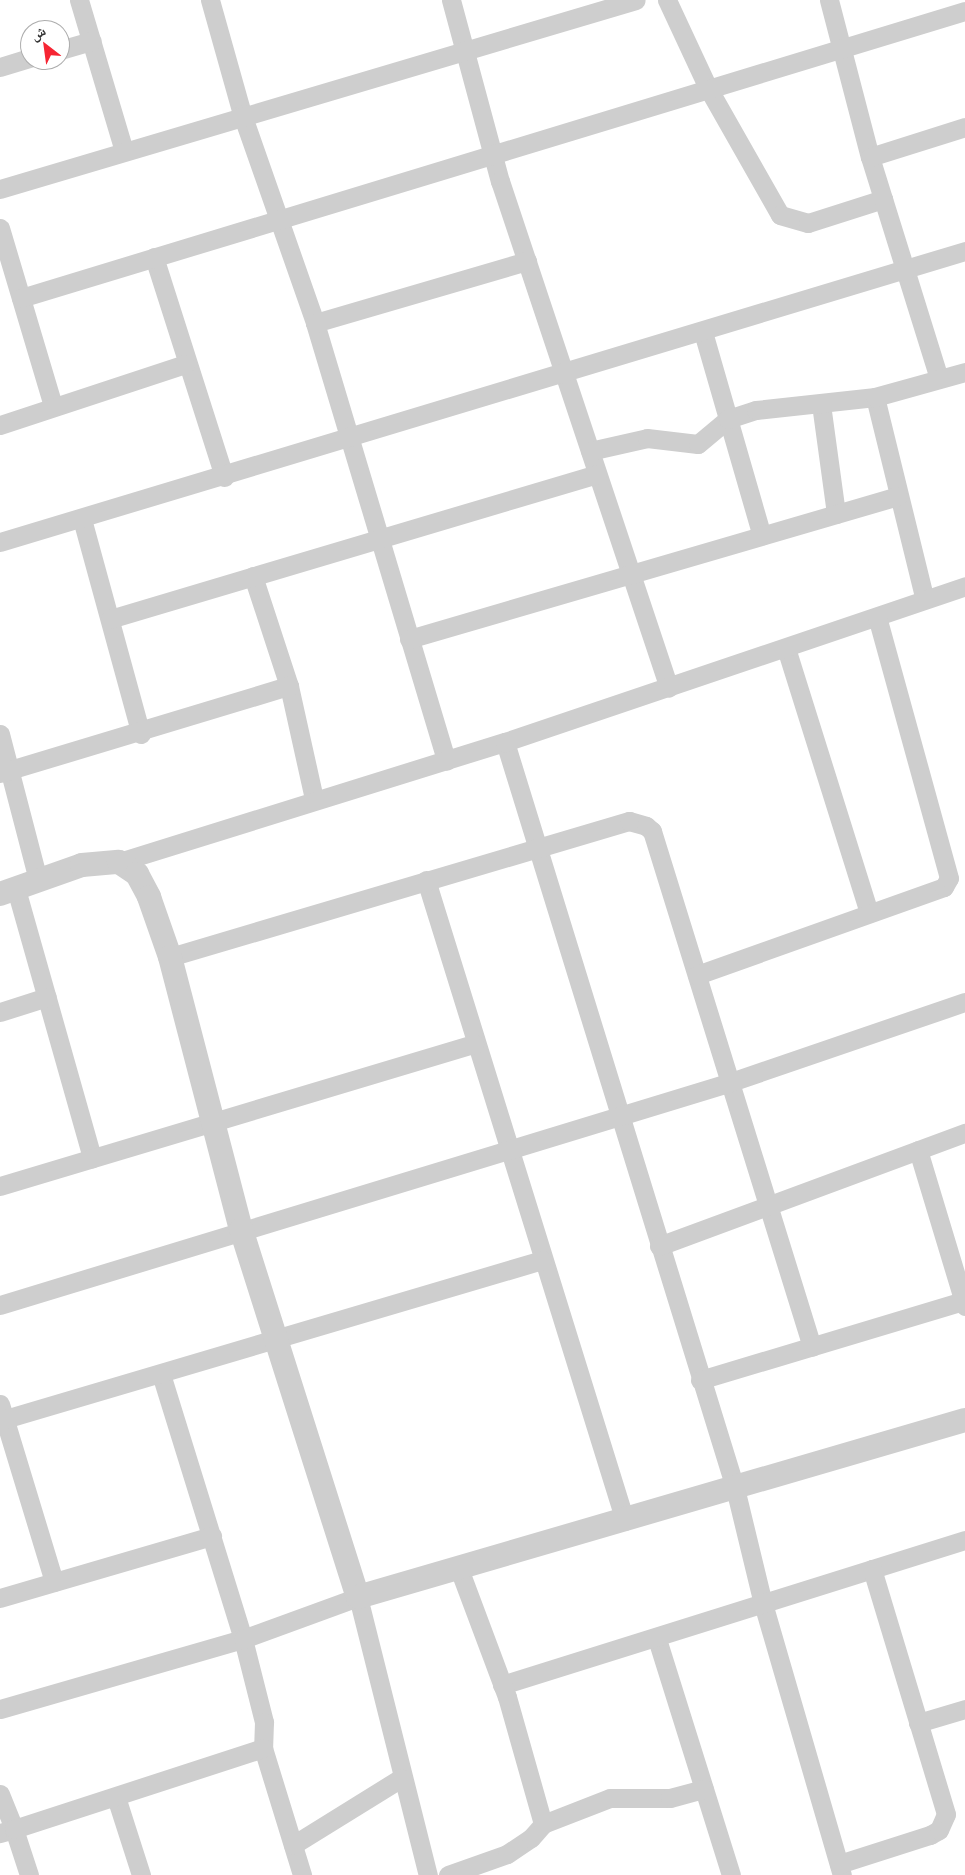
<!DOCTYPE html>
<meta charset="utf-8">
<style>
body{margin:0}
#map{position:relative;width:965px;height:1875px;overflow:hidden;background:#fff;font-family:Ubuntu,"Noto Naskh Arabic",sans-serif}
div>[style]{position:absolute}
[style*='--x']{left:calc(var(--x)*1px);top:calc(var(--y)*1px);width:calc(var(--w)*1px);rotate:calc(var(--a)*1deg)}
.minor>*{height:19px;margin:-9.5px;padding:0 9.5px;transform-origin:9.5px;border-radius:9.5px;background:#cecece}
.tertiary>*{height:24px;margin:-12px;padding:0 12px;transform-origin:12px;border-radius:12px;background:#cecece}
span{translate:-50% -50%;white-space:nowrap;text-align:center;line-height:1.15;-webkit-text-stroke:5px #fff;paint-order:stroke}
.north{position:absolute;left:20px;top:20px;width:50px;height:50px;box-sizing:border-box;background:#fff;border:1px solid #adadad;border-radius:50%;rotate:330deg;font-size:14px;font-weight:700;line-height:20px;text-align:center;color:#313131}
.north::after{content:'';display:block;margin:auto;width:18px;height:22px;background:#f62533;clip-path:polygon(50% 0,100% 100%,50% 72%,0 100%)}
</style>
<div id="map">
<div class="minor">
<i style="--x:79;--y:0;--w:158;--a:73.4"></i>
<i style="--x:210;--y:0;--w:118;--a:74.3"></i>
<i style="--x:242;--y:114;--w:221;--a:70.7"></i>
<i style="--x:315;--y:323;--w:457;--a:73.3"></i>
<i style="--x:451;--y:0;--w:188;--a:74.9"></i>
<i style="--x:500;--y:181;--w:534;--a:71.57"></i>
<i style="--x:667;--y:0;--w:97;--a:65"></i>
<i style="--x:708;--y:88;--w:146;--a:60.4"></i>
<i style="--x:780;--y:215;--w:29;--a:16"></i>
<i style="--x:808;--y:223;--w:79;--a:-17.7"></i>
<i style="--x:829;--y:0;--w:162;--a:75.4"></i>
<i style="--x:870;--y:157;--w:232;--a:72.7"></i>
<i style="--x:60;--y:50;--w:33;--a:-16"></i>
<i style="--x:0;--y:67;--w:31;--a:-17"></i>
<i style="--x:870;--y:157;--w:100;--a:-17.5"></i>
<i style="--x:0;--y:189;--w:663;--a:-16.55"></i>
<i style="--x:0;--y:228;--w:186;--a:73.4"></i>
<i style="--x:154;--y:257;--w:231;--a:72.3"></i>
<i style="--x:21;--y:298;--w:987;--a:-16.91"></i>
<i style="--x:315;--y:323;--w:221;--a:-16.3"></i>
<i style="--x:703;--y:332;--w:212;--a:73.9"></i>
<i style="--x:875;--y:397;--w:206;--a:76.2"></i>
<i style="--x:821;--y:404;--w:111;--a:82.2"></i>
<i style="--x:0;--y:425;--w:195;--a:-18.2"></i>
<i style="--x:590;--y:451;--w:58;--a:-12.8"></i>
<i style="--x:647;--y:438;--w:51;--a:6.7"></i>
<i style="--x:698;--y:444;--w:39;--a:-40"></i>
<i style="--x:728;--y:419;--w:29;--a:-18"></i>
<i style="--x:756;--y:410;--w:120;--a:-6.2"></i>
<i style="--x:875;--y:397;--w:93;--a:-15.5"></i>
<i style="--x:82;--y:519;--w:223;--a:74.7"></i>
<i style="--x:0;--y:542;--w:1008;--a:-16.78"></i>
<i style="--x:253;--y:576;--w:116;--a:71.9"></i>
<i style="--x:289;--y:686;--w:116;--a:77.5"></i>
<i style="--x:110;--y:619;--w:508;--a:-16.58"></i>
<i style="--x:409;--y:639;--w:509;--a:-16.3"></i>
<i style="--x:786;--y:648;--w:278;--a:72.6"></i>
<i style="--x:0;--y:734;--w:151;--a:75.4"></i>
<i style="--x:505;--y:742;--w:781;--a:72.86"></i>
<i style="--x:735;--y:1488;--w:115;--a:76.4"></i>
<i style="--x:762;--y:1600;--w:286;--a:73.8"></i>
<i style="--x:0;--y:773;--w:302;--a:-16.8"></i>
<i style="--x:119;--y:862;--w:404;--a:-17.3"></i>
<i style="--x:505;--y:742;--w:486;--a:-18.7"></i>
<i style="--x:426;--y:880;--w:671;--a:72.75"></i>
<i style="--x:16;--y:889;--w:280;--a:74.2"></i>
<i style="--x:170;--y:957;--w:479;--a:-16.5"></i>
<i style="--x:629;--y:821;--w:18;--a:16"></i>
<i style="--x:646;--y:826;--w:8;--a:40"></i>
<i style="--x:652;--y:831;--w:540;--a:72.77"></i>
<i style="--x:697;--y:975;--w:262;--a:-19.6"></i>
<i style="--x:944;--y:887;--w:10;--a:-61"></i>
<i style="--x:949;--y:878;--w:271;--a:-105.4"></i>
<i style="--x:0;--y:1012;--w:49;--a:-17.7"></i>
<i style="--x:918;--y:1150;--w:163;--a:73.2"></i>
<i style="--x:0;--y:1186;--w:495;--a:-16.7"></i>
<i style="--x:659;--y:1246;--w:326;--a:-20.3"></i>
<i style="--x:0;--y:1305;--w:764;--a:-16.96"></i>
<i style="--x:731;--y:1082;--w:247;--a:-18.9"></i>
<i style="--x:161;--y:1374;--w:277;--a:72.8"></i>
<i style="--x:243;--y:1639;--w:86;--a:75.8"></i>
<i style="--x:264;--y:1722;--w:26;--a:92"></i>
<i style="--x:263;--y:1748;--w:133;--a:72.9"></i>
<i style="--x:700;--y:1380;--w:276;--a:-16.7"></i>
<i style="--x:0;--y:1404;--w:186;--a:73.1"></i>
<i style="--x:5;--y:1419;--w:560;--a:-16.49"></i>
<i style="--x:0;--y:1598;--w:221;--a:-16.3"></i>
<i style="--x:657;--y:1639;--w:247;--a:72.6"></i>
<i style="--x:502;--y:1685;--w:485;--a:-17.4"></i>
<i style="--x:0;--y:1709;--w:253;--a:-16.1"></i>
<i style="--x:243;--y:1639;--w:122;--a:-20.1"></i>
<i style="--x:358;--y:1597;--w:287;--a:75.9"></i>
<i style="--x:918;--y:1723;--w:49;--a:-16.6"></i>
<i style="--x:0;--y:1794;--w:38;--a:68"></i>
<i style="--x:14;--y:1829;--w:15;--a:164"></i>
<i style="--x:116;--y:1797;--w:82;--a:72.2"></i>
<i style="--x:543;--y:1824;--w:72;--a:-21.2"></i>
<i style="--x:610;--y:1798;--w:60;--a:0"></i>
<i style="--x:670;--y:1798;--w:35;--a:-15"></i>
<i style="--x:293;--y:1845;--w:127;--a:-31.8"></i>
<i style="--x:839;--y:1864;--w:96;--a:-17.7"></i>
<i style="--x:930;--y:1835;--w:10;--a:-29"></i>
<i style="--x:939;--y:1830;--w:17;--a:-66"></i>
<i style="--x:946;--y:1814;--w:256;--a:-106.8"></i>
<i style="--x:29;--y:1875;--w:48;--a:-108.1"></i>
<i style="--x:14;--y:1829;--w:262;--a:-18"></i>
<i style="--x:448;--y:1875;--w:63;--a:-19.6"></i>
<i style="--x:507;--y:1854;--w:29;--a:-34"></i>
<i style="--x:531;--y:1838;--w:18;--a:-49"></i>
<i style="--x:543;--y:1824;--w:132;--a:-105.8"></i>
<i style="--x:507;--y:1697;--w:140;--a:-110.5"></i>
</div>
<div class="tertiary">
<i style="--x:0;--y:894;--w:87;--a:-19.5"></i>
<i style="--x:82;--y:865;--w:37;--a:-5"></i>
<i style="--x:119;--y:862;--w:22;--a:34"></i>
<i style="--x:137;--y:874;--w:26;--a:62"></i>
<i style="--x:149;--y:897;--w:64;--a:70.7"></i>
<i style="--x:170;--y:957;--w:281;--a:75.4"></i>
<i style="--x:241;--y:1229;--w:386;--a:72.4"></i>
<i style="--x:358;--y:1597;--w:632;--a:-16.26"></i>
</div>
<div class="north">ش</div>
</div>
